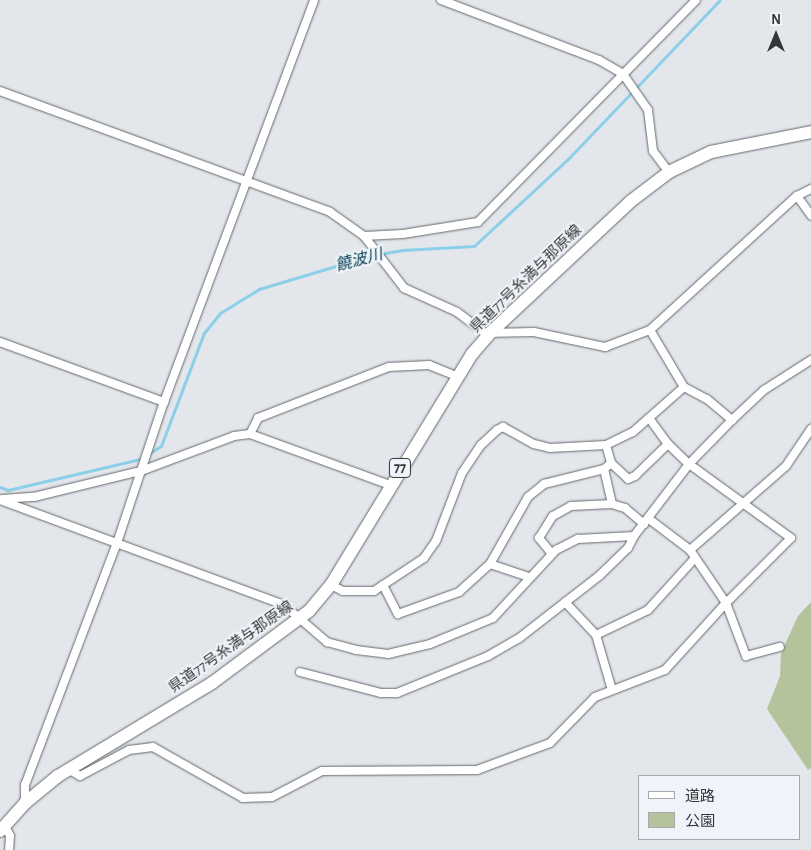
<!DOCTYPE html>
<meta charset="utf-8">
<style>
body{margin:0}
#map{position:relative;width:811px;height:850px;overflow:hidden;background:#e3e7ec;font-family:"Alegreya Sans","Noto Sans JP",sans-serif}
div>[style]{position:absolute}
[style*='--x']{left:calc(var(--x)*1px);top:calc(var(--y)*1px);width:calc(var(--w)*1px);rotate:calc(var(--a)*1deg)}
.green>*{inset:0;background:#b5c39d}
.stream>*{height:3px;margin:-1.5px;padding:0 1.5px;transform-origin:1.5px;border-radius:1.5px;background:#8dcfe9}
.roads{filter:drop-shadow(0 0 1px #63676b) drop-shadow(0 0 1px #63676b)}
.street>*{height:8px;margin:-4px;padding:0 4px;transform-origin:4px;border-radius:4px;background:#fff}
.primary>*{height:12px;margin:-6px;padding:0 6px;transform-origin:6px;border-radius:6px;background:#fff}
span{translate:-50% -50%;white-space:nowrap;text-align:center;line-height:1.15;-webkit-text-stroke:4px #f0f4fa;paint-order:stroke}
.shield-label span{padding:1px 4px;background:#f0f4fa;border:1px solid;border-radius:4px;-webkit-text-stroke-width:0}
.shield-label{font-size:14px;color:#343638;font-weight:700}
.street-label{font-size:15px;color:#343638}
.water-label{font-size:16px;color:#0a4456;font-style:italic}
.legend{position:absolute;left:638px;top:775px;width:162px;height:65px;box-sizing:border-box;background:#f0f4fa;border:1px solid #a5a8ac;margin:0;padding:6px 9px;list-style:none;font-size:15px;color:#343638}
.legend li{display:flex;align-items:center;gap:10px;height:25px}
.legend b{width:25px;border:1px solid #a5a8ac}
.north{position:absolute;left:751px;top:10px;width:50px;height:50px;-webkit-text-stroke:4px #f0f4fa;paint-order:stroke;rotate:0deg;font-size:14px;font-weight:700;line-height:20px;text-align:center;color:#343638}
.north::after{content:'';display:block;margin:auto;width:18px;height:22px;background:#343638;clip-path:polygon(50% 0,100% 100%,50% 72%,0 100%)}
</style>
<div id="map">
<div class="green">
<i style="clip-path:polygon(811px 602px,811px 768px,808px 770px,767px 709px,780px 676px,781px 653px,798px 616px)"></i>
</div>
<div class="stream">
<i style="--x:0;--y:487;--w:9;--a:21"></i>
<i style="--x:8;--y:490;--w:136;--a:-13.2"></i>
<i style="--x:140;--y:459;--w:25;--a:-32"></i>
<i style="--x:161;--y:446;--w:121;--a:-69.2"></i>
<i style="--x:204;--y:333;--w:26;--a:-51"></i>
<i style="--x:220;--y:313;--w:46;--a:-31.6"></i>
<i style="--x:259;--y:289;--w:115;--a:-16.7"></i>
<i style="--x:369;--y:256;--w:34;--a:-10"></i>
<i style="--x:402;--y:250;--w:72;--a:-3.2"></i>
<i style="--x:474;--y:246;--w:127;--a:-42.8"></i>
<i style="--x:567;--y:160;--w:221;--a:-46.3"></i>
</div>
<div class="roads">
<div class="street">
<i style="--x:441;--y:0;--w:169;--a:20.8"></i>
<i style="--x:599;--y:60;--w:28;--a:30"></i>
<i style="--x:623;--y:74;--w:44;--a:55.2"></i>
<i style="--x:648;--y:110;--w:41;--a:83"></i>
<i style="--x:653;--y:151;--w:26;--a:53"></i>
<i style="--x:0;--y:91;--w:351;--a:20.1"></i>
<i style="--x:330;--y:212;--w:42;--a:35.2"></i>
<i style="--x:364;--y:236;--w:66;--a:52.4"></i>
<i style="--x:404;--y:288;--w:58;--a:24.4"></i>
<i style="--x:457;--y:312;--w:35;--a:37"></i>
<i style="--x:485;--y:333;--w:49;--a:-1.2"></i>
<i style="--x:534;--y:332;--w:73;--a:11.9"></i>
<i style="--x:605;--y:347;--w:48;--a:-20.7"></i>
<i style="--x:650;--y:330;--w:199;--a:-42.4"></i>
<i style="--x:797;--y:196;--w:16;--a:-27"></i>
<i style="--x:797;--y:196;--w:24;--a:54"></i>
<i style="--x:364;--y:236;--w:39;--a:-3"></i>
<i style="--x:403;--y:234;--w:76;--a:-9.1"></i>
<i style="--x:478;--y:222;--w:311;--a:-45.5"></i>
<i style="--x:650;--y:330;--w:66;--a:59.2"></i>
<i style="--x:684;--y:387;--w:26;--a:28"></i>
<i style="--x:707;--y:399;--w:33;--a:40"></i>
<i style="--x:0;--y:342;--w:175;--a:20.1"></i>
<i style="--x:649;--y:418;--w:32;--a:54"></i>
<i style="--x:668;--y:444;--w:29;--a:44"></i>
<i style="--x:689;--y:464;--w:126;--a:36"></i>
<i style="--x:791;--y:538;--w:92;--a:135"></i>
<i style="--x:726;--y:603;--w:57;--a:69.3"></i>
<i style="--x:746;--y:656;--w:35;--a:-15"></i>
<i style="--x:250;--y:434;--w:18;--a:-63"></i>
<i style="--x:258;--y:418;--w:141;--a:-21.3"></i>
<i style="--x:389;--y:367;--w:40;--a:-2.9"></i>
<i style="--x:429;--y:365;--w:29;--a:22"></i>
<i style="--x:606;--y:445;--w:19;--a:74"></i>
<i style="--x:611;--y:463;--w:9;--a:139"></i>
<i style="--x:604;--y:469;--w:36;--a:77"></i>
<i style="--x:611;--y:463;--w:23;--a:43"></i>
<i style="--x:628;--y:479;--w:8;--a:-23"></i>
<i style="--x:635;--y:476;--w:46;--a:-44.1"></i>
<i style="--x:2;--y:499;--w:32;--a:-4"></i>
<i style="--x:34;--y:497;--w:110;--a:-13.7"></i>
<i style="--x:141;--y:471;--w:99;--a:-20.6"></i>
<i style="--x:234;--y:436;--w:16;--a:-7"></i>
<i style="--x:250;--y:434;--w:149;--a:20"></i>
<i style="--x:0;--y:500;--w:303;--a:20.3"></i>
<i style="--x:284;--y:605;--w:57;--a:40.7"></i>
<i style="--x:327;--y:642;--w:30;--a:15"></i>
<i style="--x:356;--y:650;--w:32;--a:7"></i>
<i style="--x:388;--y:654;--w:43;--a:-13.4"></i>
<i style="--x:430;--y:644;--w:68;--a:-22.4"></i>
<i style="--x:493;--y:618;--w:93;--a:-47.2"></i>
<i style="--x:556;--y:550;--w:25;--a:-27"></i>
<i style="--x:578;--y:539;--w:56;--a:-3.1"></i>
<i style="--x:634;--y:536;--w:91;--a:-52.6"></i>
<i style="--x:689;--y:464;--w:62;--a:-45.7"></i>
<i style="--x:732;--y:420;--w:44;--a:-43.2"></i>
<i style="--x:764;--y:390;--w:56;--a:-32.6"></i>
<i style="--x:690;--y:550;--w:128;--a:-41.2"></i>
<i style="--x:786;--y:466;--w:45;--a:-56"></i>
<i style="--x:552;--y:554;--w:21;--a:-129"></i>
<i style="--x:539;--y:538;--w:26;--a:-58"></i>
<i style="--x:553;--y:516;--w:21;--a:-29"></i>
<i style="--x:571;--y:506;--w:41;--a:-2.8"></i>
<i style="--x:612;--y:504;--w:14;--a:17"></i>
<i style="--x:625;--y:508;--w:25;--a:40"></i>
<i style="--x:490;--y:564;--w:77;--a:-60.4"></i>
<i style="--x:528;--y:497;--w:21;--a:-39"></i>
<i style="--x:544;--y:484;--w:62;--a:-14"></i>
<i style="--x:331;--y:585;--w:13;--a:27"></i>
<i style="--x:343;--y:591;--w:31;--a:0"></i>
<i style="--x:374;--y:591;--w:60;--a:-33.4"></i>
<i style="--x:424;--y:558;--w:21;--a:-55"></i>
<i style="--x:436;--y:541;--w:73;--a:-69.1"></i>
<i style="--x:462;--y:473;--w:34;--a:-56"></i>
<i style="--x:481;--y:445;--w:22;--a:-43"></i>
<i style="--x:497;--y:430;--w:7;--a:-27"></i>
<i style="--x:503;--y:427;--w:35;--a:29"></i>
<i style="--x:534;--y:444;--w:16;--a:14"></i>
<i style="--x:550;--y:448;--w:56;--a:-3.1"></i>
<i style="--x:606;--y:445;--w:30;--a:-26"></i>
<i style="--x:633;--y:432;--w:68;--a:-41.4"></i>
<i style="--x:383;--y:585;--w:33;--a:63"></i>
<i style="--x:398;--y:614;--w:65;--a:-19.8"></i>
<i style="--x:459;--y:592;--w:42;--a:-42.1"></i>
<i style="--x:490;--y:564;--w:41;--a:18.4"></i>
<i style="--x:565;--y:602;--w:45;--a:46.8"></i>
<i style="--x:596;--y:635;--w:57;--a:73.8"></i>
<i style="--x:596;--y:635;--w:58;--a:-25.7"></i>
<i style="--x:648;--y:610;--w:70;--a:-47.9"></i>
<i style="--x:300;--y:672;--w:84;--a:14.5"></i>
<i style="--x:381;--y:693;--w:16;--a:0"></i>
<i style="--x:397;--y:693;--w:98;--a:-22.1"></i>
<i style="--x:488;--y:656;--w:34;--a:-30"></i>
<i style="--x:518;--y:639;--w:103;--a:-37.9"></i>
<i style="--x:599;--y:576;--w:40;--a:-44"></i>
<i style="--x:628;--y:548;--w:13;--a:-63"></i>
<i style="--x:68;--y:769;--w:14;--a:30"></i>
<i style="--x:80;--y:776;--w:55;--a:-28"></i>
<i style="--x:129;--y:750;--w:24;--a:-7"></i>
<i style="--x:153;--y:747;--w:103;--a:29.5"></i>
<i style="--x:243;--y:798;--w:29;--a:-2"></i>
<i style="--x:272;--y:797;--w:56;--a:-27.5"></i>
<i style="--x:322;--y:771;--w:155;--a:-0.4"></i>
<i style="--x:477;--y:770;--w:78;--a:-20.3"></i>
<i style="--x:550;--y:743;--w:64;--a:-45.6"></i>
<i style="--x:595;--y:697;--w:75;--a:-21.1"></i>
<i style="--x:665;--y:670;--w:91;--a:-47.7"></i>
<i style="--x:726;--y:603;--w:64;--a:-124.2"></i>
<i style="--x:690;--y:550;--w:51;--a:-142.9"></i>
<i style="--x:25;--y:803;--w:18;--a:-90"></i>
<i style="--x:25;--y:785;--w:259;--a:-69.2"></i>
<i style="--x:117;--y:543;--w:149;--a:-71.6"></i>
<i style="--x:164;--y:402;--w:429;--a:-69.5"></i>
<i style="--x:5;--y:826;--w:11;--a:63"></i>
<i style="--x:10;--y:836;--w:14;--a:94"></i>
</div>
<div class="primary">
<i style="--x:0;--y:831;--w:38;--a:-48"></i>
<i style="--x:25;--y:803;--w:43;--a:-39.3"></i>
<i style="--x:58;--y:776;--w:180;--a:-31.1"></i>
<i style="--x:212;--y:683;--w:121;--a:-36.6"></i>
<i style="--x:309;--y:611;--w:34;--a:-50"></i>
<i style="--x:331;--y:585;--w:271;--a:-58.6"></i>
<i style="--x:472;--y:354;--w:28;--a:-49"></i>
<i style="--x:490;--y:333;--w:193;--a:-43.1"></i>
<i style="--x:631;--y:201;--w:48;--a:-37.3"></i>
<i style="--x:669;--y:172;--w:47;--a:-25.5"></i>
<i style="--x:711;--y:152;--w:102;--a:-11.3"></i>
</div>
</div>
<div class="shield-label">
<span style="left:400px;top:468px">77</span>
</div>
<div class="street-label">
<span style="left:526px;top:279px;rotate:-44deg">県道77号糸満与那原線</span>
<span style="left:231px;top:647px;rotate:-35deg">県道77号糸満与那原線</span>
</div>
<div class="water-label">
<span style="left:359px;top:260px;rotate:-15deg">饒波川</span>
</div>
<ul class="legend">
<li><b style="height:6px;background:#fff"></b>道路</li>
<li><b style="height:14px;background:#b5c39d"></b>公園</li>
</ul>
<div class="north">N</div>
</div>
